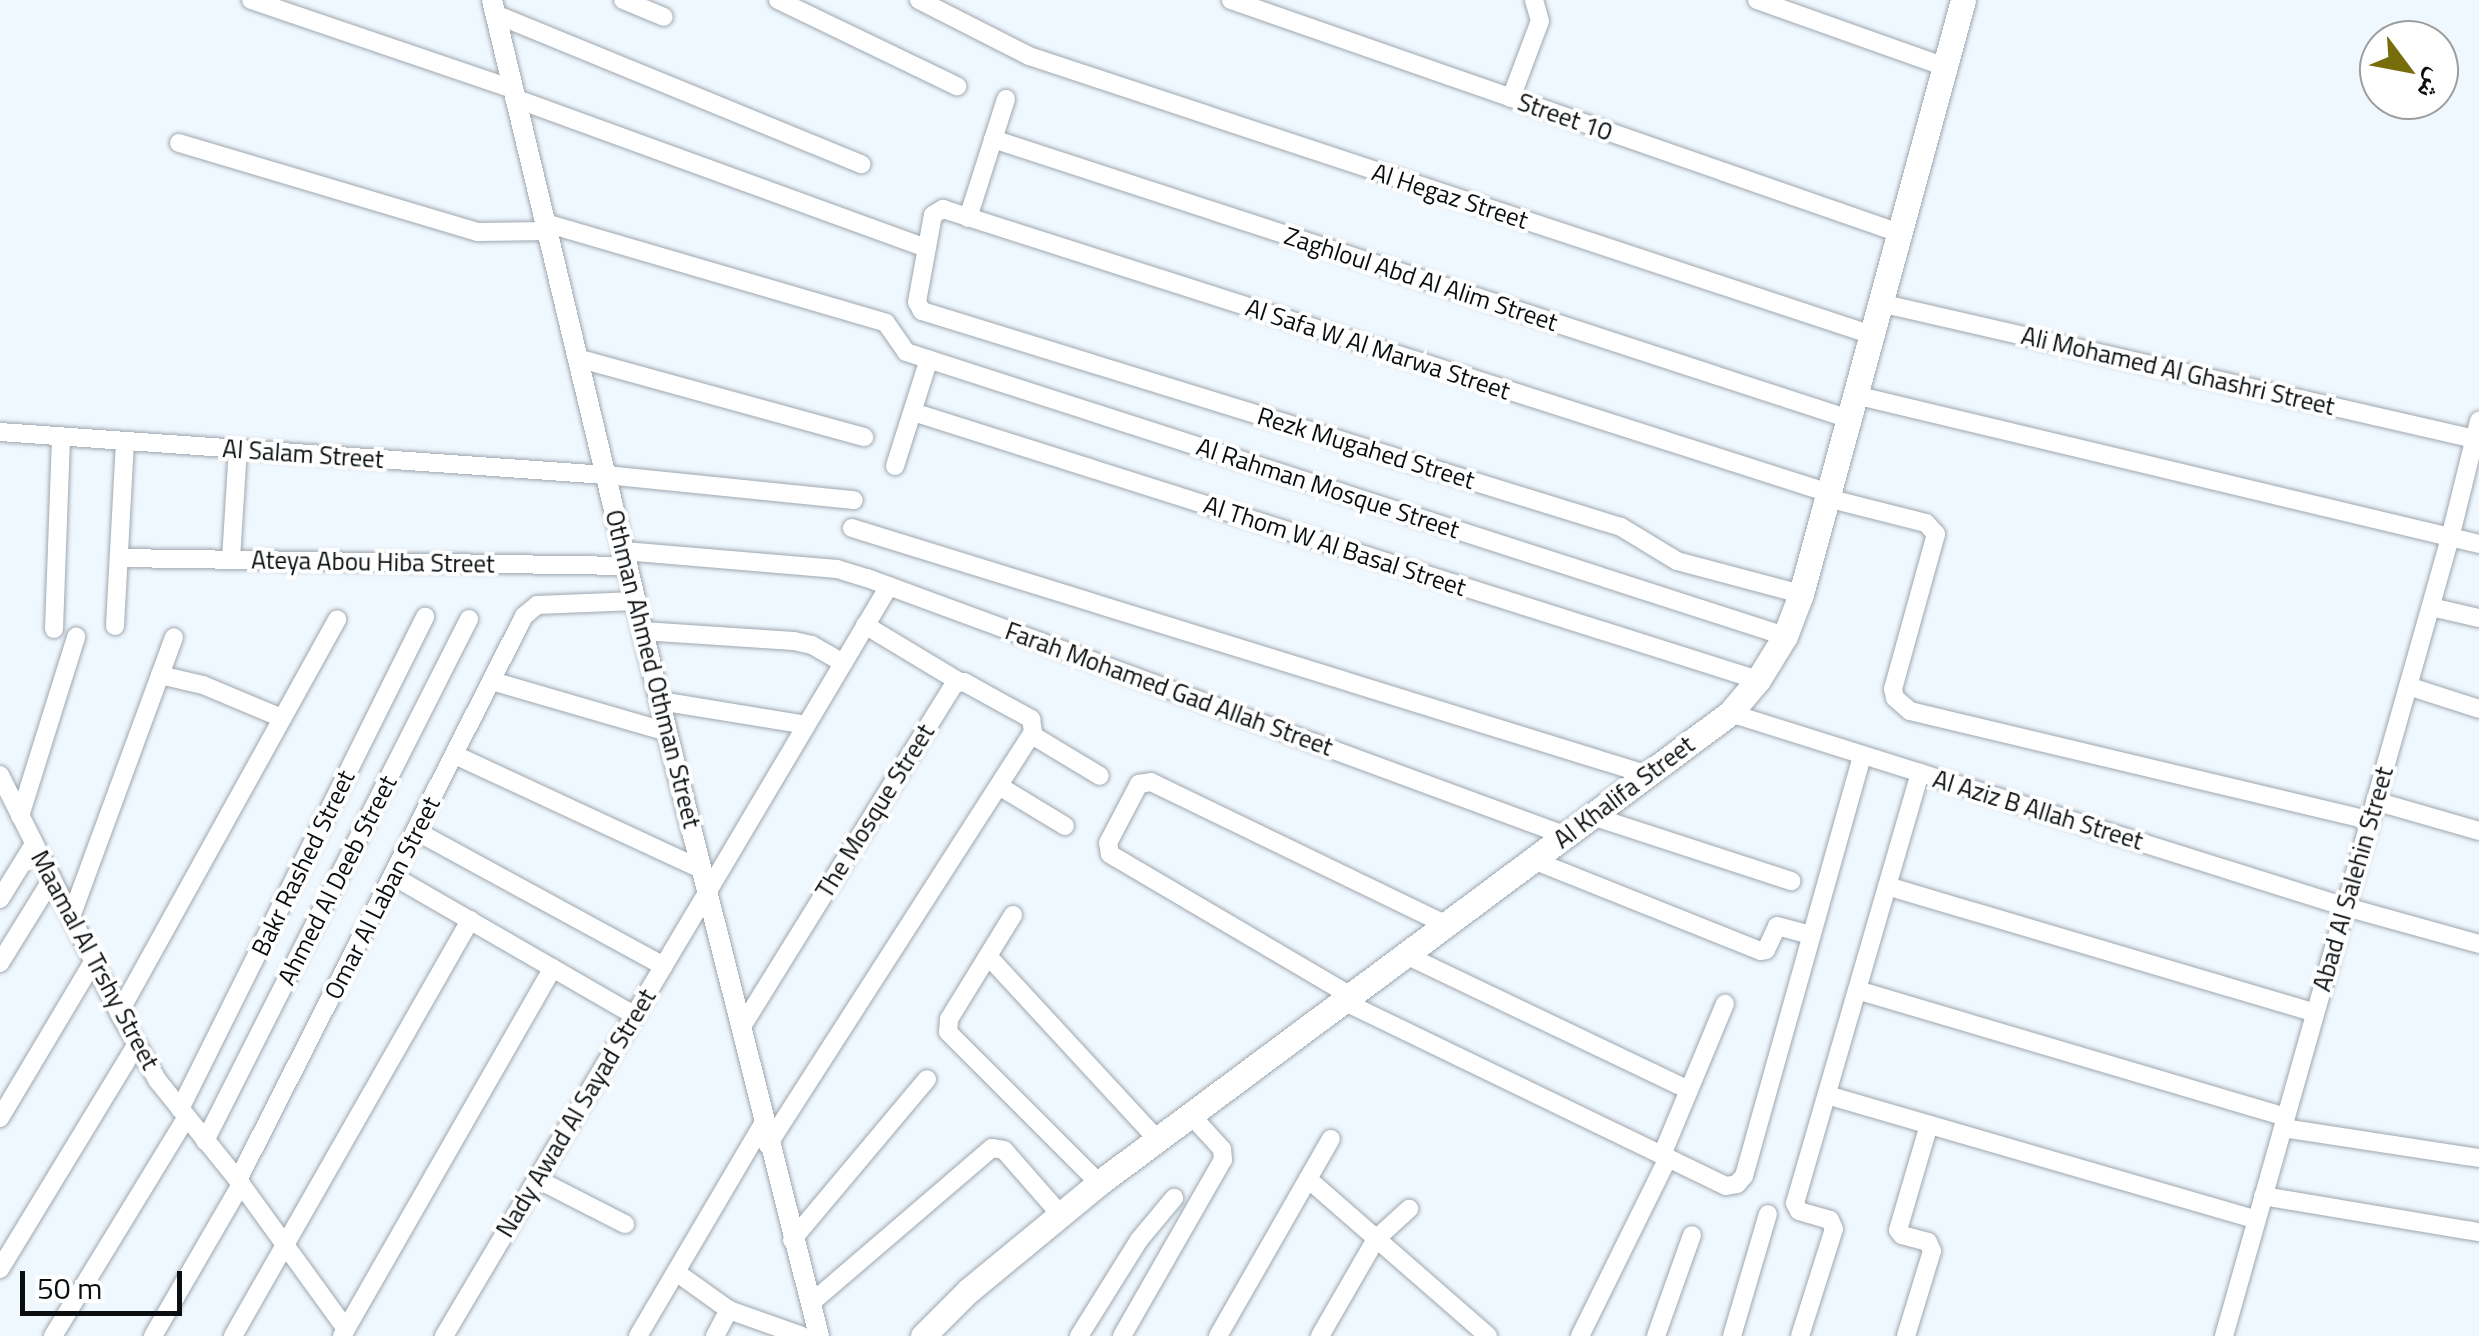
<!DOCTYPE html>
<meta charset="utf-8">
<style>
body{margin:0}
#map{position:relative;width:2479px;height:1336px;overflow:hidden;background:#f0f8ff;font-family:"Titillium Web","Noto Naskh Arabic",sans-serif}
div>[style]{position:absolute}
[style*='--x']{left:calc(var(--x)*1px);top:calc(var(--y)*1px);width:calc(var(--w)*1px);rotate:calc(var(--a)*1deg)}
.roads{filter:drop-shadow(0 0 2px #9ea7af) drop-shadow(0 0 2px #9ea7af)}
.minor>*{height:18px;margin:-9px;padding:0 9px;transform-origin:9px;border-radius:9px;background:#fff}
.tertiary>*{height:20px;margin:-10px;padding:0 10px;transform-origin:10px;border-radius:10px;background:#fff}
.secondary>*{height:25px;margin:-12.5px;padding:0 12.5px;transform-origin:12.5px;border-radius:12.5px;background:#fff}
span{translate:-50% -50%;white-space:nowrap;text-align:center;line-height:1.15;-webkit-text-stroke:8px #fff;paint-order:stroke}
.street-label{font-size:25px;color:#0a0e10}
.north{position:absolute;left:2359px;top:20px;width:100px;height:100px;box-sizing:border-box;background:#fff;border:2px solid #9d9f9f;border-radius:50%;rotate:122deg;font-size:28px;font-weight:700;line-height:40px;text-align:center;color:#0a0e10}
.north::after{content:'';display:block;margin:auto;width:35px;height:45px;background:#776d0a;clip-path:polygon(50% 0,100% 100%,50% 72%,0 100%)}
.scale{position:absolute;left:20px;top:1271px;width:162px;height:45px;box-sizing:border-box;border:5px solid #0a0e10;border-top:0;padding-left:12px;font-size:30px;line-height:35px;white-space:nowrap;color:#0a0e10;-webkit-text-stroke:8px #fff;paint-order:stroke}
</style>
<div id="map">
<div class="roads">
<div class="minor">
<i style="--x:251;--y:0;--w:276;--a:18.8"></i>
<i style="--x:623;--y:0;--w:44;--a:22.5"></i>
<i style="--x:778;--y:0;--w:199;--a:25.7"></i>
<i style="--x:919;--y:0;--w:123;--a:27"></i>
<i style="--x:1029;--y:56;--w:888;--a:18.31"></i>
<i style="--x:1231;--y:0;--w:707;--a:19.23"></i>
<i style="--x:1757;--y:0;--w:200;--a:19.6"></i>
<i style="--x:495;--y:14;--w:396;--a:22.3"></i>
<i style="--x:514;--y:98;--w:439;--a:20"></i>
<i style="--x:1511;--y:98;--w:82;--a:-69.4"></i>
<i style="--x:1540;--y:21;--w:22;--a:-106"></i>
<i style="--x:993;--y:139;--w:901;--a:18.11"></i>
<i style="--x:179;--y:143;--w:312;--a:16.6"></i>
<i style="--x:478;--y:232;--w:69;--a:-0.8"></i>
<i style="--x:968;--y:218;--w:125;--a:-72.3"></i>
<i style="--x:545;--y:223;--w:355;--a:16.3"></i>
<i style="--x:886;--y:323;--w:35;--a:55"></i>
<i style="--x:906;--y:352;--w:924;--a:17.91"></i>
<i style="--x:1880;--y:303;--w:614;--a:12.88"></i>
<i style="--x:577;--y:358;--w:298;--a:15.4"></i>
<i style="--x:1855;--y:395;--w:642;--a:13.43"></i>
<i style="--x:913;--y:412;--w:886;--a:17.6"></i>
<i style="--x:0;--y:432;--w:608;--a:4.06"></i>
<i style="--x:606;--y:475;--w:249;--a:5.8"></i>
<i style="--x:895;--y:466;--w:112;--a:-72.4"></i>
<i style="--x:1827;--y:498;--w:102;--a:14.2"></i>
<i style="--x:1926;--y:523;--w:15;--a:48"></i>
<i style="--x:1936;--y:534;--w:161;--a:105.5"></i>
<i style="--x:1893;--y:689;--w:9;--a:77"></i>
<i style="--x:1895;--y:698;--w:20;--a:41"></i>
<i style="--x:1910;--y:711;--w:473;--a:13.4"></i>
<i style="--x:852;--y:528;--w:830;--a:17.23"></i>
<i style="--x:624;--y:551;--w:214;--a:4.8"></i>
<i style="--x:837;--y:569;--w:31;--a:17"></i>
<i style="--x:867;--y:578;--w:743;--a:20.24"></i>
<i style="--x:119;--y:558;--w:508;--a:0.9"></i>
<i style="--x:231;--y:559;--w:110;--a:-86.4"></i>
<i style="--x:1801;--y:594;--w:128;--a:-165.1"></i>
<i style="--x:1677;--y:561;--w:66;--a:-148.7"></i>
<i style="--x:1621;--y:527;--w:732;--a:-162.83"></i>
<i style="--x:922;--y:311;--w:10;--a:-119"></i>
<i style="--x:917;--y:302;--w:88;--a:-79.6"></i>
<i style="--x:933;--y:215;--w:12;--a:-31"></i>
<i style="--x:943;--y:209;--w:930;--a:17.77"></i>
<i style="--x:2431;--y:607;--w:49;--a:12.9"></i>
<i style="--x:865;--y:625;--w:109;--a:31.1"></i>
<i style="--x:115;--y:626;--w:185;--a:-86.9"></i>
<i style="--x:54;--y:629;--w:193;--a:-87.9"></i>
<i style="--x:643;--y:631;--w:151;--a:3.8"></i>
<i style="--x:794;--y:641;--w:18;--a:13"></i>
<i style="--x:812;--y:645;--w:36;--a:30"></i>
<i style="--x:160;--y:675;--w:44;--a:13.1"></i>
<i style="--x:203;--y:685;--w:86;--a:22.7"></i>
<i style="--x:492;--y:681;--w:182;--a:16.2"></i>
<i style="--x:2408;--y:686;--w:75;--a:17.9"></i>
<i style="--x:660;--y:701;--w:148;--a:9.3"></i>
<i style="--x:1730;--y:713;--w:646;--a:17.48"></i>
<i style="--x:2346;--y:907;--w:138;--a:15.5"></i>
<i style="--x:1032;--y:735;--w:79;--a:31.1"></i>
<i style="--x:455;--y:755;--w:273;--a:24.9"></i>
<i style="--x:0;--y:775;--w:266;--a:63.4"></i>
<i style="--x:119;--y:1013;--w:78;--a:60.2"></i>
<i style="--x:158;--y:1081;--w:132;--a:51.1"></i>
<i style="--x:241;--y:1184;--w:179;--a:54.1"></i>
<i style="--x:999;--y:786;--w:77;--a:31.2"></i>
<i style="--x:2375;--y:801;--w:108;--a:16.1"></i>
<i style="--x:1589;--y:815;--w:213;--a:18.1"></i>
<i style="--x:20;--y:816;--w:188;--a:-72.6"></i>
<i style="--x:416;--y:831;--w:282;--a:28.6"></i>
<i style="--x:1533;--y:860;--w:245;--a:21.8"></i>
<i style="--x:1761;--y:951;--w:5;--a:-11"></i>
<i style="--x:1766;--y:950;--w:26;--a:-65"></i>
<i style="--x:1777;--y:926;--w:35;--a:15"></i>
<i style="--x:393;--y:876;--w:278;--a:30"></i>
<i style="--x:1887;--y:886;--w:446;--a:16.5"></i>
<i style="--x:0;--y:899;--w:65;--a:-58.3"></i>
<i style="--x:1013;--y:915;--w:122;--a:121.6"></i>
<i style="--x:949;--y:1019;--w:13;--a:94"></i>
<i style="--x:948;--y:1032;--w:214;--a:45"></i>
<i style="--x:71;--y:917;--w:298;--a:-69.8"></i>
<i style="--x:988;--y:956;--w:249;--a:47.3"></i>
<i style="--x:1408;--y:956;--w:311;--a:25.5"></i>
<i style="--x:0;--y:963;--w:99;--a:-58.2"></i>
<i style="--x:1857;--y:990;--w:447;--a:16.5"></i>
<i style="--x:1351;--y:996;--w:280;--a:-149.5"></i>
<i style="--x:1110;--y:854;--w:11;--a:-100"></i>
<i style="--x:1108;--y:843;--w:67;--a:-62.3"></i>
<i style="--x:1139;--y:784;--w:12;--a:-9"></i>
<i style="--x:1151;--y:782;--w:331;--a:25.8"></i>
<i style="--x:1343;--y:1001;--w:425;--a:25.8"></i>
<i style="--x:1726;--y:1186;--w:11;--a:-10"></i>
<i style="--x:1737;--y:1184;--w:11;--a:-49"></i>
<i style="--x:1744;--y:1176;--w:437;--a:-74.3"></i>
<i style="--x:119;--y:1013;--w:450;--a:-61"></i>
<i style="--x:741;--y:1028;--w:405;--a:-58.2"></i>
<i style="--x:954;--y:684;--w:10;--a:-11"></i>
<i style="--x:964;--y:682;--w:77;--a:28.9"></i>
<i style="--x:1031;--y:719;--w:13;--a:81"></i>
<i style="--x:1033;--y:732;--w:491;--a:122.7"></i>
<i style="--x:1827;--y:1095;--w:447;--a:16.2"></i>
<i style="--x:180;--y:1109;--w:550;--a:-63.53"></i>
<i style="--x:0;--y:1118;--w:182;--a:-59.2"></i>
<i style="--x:2283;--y:1128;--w:198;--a:8.7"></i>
<i style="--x:205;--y:1141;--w:585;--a:-63.17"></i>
<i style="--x:1662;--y:1155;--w:164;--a:-67.4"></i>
<i style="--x:537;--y:1179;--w:99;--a:27.1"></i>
<i style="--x:1308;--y:1179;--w:239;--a:41.1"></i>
<i style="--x:238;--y:1180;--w:632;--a:-63.11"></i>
<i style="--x:524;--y:616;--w:17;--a:-40"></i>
<i style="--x:537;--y:605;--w:99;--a:-2.3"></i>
<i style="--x:2263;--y:1196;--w:219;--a:9.5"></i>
<i style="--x:792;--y:1240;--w:210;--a:-50"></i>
<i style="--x:0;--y:1269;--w:263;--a:-58.7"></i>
<i style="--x:676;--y:1272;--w:65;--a:35.6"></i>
<i style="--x:729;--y:1310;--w:77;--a:19.6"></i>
<i style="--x:811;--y:1303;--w:238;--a:-40.6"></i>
<i style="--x:992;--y:1148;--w:12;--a:9"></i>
<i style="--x:1004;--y:1150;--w:86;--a:48.8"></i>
<i style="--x:53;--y:1336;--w:255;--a:-58.6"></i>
<i style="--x:153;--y:1336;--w:176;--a:-59.9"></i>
<i style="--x:233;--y:1336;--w:479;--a:-60.3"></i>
<i style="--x:342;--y:1336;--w:424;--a:-60.2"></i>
<i style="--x:444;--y:1336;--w:872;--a:-59.32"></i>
<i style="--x:638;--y:1336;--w:246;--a:-59.5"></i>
<i style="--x:715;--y:1336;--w:30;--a:-62"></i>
<i style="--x:1079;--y:1336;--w:113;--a:-58"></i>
<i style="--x:1139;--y:1240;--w:55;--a:-50.2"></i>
<i style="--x:1122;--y:1336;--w:203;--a:-60.2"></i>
<i style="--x:1223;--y:1160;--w:11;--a:-95"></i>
<i style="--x:1222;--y:1149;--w:49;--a:-132.5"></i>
<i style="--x:1218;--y:1336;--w:227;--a:-60.2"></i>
<i style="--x:1320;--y:1336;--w:112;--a:-60"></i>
<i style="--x:1376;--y:1239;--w:45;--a:-42.3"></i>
<i style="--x:1580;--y:1336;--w:199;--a:-63.7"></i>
<i style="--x:1656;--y:1336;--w:107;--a:-70.4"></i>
<i style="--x:1732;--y:1336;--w:127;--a:-73.6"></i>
<i style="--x:1800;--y:1336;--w:112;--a:-72.4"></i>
<i style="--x:1834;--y:1229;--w:10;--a:-114"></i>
<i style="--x:1830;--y:1220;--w:32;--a:-164"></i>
<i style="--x:1799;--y:1211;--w:9;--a:-117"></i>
<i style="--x:1795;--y:1203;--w:448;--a:-73.8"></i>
<i style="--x:1906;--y:1336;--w:89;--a:-73"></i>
<i style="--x:1932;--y:1251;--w:10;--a:-114"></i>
<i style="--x:1928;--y:1242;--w:27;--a:-165"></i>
<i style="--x:1902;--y:1235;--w:6;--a:-129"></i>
<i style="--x:1898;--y:1230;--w:109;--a:-73.6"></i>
<i style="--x:2224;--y:1336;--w:829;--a:-74.19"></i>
<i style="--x:2450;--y:538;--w:121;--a:-76.1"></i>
</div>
<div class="tertiary">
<i style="--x:492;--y:0;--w:753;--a:76.55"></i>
<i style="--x:667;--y:732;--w:623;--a:75.87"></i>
</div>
<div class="secondary">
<i style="--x:923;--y:1336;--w:64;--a:-45"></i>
<i style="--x:968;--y:1291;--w:170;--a:-39.5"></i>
<i style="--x:1099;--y:1183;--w:787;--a:-36.68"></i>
<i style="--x:1730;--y:713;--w:43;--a:-49.7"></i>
<i style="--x:1758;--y:680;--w:52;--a:-58.5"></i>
<i style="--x:1785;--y:636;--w:45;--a:-69.1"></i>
<i style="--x:1801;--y:594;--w:616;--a:-74.74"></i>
</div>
</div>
<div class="street-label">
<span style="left:1565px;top:117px;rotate:19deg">Street 10</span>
<span style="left:1450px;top:196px;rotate:18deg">Al Hegaz Street</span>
<span style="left:1421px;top:279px;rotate:18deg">Zaghloul Abd Al Alim Street</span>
<span style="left:1378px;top:349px;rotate:18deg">Al Safa W Al Marwa Street</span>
<span style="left:2178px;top:371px;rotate:13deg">Ali Mohamed Al Ghashri Street</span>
<span style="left:1366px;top:448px;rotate:17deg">Rezk Mugahed Street</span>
<span style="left:303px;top:454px;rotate:4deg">Al Salam Street</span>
<span style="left:1328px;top:488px;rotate:18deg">Al Rahman Mosque Street</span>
<span style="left:1335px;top:546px;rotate:18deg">Al Thom W Al Basal Street</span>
<span style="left:373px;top:562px;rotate:1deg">Ateya Abou Hiba Street</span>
<span style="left:653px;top:669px;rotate:76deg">Othman Ahmed Othman Street</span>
<span style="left:1169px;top:689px;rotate:20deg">Farah Mohamed Gad Allah Street</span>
<span style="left:1624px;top:792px;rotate:-37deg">Al Khalifa Street</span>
<span style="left:2038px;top:810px;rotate:17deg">Al Aziz B Allah Street</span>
<span style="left:875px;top:811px;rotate:-58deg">The Mosque Street</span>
<span style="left:303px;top:863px;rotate:-64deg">Bakr Rashed Street</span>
<span style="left:2353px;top:879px;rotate:-74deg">Abad Al Salehin Street</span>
<span style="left:337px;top:880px;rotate:-63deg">Ahmed Al Deeb Street</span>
<span style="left:382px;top:898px;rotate:-63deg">Omar Al Laban Street</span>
<span style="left:95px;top:960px;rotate:62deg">Maamal Al Trshy Street</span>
<span style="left:576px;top:1113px;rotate:-59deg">Nady Awad Al Sayad Street</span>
</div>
<div class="north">ش</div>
<div class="scale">50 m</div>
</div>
